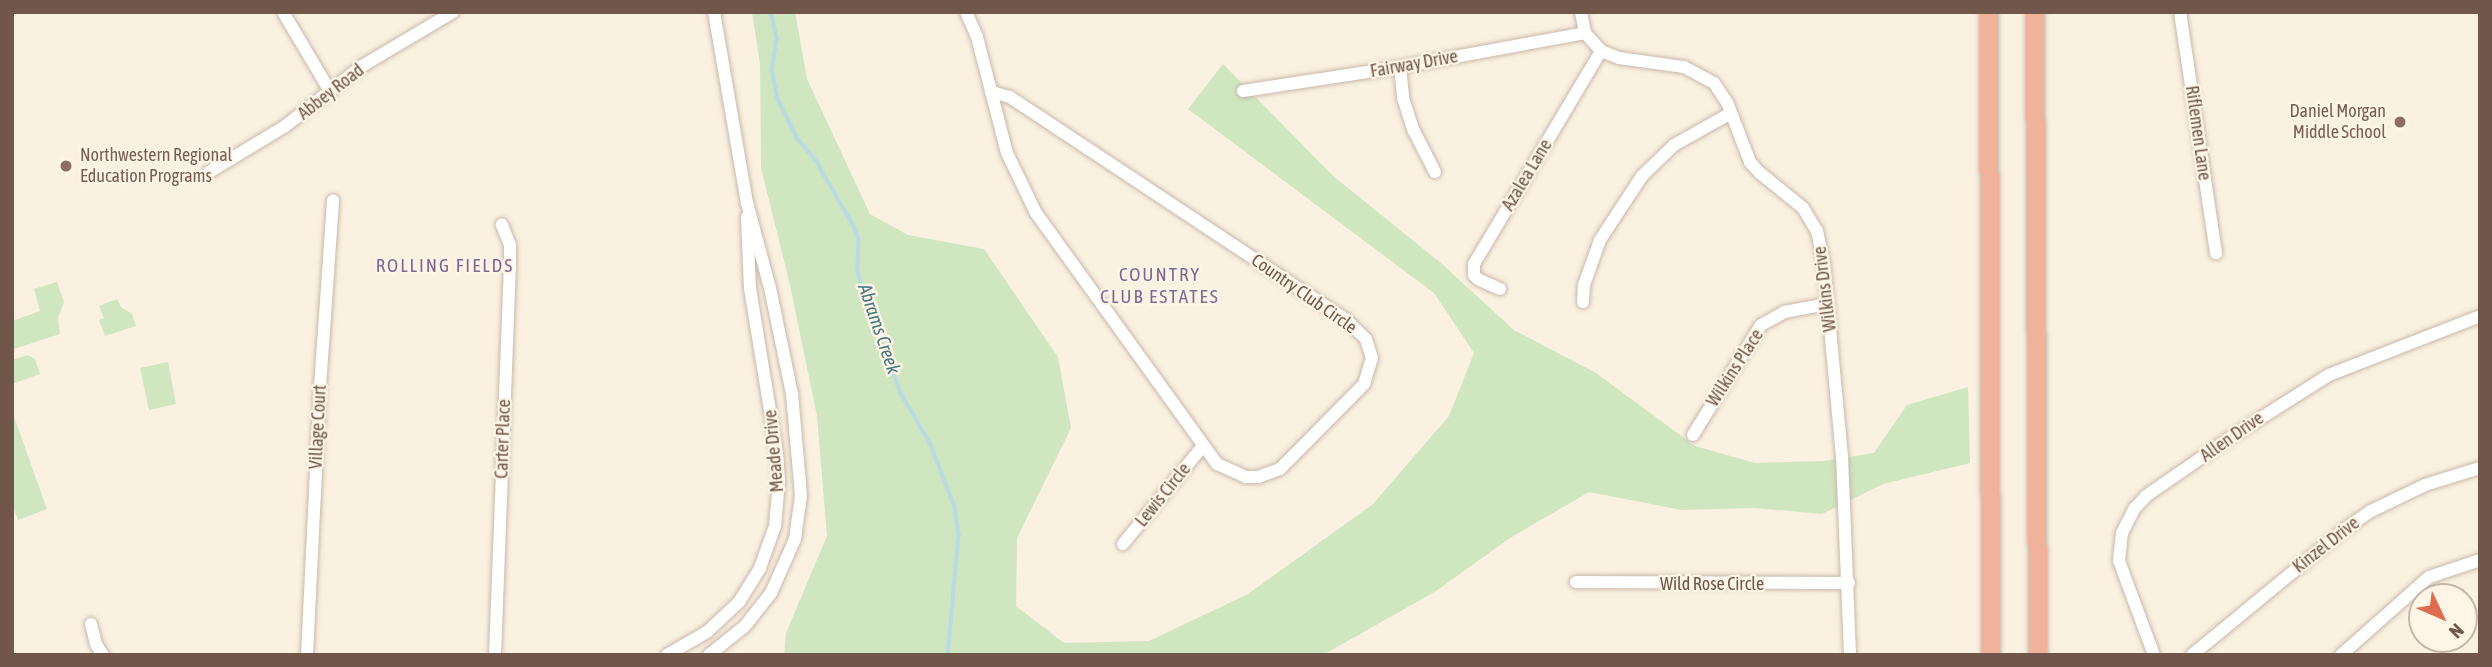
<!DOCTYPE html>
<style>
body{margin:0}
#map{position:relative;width:2492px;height:667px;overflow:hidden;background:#faf1e1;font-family:"Asap Condensed",sans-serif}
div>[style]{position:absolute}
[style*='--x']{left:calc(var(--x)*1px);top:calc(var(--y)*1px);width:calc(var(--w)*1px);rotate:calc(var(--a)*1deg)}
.green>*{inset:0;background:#d0e6c1}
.stream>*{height:3.5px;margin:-1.75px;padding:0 1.75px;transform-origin:1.75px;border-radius:1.75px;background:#b8dce2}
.roads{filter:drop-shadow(0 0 2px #cab8a9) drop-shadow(0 0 2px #cab8a9)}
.minor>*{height:12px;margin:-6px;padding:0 6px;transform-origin:6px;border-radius:6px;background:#fff}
.highway>*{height:18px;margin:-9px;padding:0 9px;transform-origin:9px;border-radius:9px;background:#f1b29c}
.dots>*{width:19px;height:19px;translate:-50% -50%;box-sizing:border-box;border:4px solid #fef5e7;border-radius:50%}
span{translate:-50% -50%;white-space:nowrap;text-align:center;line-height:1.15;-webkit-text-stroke:5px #fef5e7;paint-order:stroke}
.street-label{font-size:18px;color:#70574a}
.education-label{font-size:18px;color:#785e54}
.right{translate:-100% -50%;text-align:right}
.left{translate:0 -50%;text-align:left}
.neighbourhood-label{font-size:19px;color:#846693;letter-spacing:2px}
.water-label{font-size:19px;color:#467882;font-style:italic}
.frame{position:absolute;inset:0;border:14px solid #70574a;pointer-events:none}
.north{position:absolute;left:2408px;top:583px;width:70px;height:70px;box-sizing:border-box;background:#fef5e7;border:2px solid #c5b6a8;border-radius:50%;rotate:134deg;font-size:19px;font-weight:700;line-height:28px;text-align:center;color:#70574a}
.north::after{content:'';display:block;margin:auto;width:24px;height:32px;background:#dd6d4e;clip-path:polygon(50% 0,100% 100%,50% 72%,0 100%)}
</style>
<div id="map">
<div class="green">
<i style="clip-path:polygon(752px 12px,795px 12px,807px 79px,870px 214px,908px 235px,984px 249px,1058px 357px,1071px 428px,1017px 538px,1016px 606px,1064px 643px,1149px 641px,1248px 594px,1373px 504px,1449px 416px,1474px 353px,1434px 293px,1188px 109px,1223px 64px,1332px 175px,1442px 264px,1514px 330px,1596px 373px,1695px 446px,1755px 463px,1823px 461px,1874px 453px,1907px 405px,1968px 387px,1970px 463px,1883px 484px,1822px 514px,1755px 508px,1682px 510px,1589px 492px,1510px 538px,1436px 591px,1323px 655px,784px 655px,786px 633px,827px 536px,817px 416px,790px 285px,761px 168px,760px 64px)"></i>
<i style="clip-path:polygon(57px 282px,64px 302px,58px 318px,60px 334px,14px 349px,12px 321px,40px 311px,34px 289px)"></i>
<i style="clip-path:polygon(117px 299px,121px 307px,132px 314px,136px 326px,105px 336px,99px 320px,104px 318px,99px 306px)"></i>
<i style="clip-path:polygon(28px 355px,35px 359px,40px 374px,12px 384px,12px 360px)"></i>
<i style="clip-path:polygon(168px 362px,176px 404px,149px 410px,140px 368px)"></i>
<i style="clip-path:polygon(12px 411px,47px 509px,18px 520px,12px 504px)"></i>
</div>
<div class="stream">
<i style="--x:771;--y:12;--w:28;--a:77"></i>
<i style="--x:777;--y:39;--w:30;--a:99"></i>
<i style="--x:772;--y:69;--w:31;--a:79"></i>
<i style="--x:778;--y:99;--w:45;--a:63.4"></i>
<i style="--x:798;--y:139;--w:30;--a:50"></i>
<i style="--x:817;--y:162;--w:76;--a:60.1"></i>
<i style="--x:855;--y:228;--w:13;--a:72"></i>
<i style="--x:859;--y:240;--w:30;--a:92"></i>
<i style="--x:858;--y:270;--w:20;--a:79"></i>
<i style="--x:862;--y:290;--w:110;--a:69.3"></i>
<i style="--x:901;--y:393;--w:58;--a:59.9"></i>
<i style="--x:930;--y:443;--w:69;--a:68.7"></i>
<i style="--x:955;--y:507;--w:28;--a:82"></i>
<i style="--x:959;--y:535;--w:121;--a:95.2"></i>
</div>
<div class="roads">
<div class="minor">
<i style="--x:283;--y:12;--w:92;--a:59.3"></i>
<i style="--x:966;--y:12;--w:27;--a:66"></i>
<i style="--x:977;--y:37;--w:120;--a:75.5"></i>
<i style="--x:1007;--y:153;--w:67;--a:64.2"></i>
<i style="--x:1036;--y:213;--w:309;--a:54.2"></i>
<i style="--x:1217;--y:464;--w:32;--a:24"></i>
<i style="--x:1246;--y:477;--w:12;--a:0"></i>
<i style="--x:1258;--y:477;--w:23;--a:-20"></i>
<i style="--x:1280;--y:469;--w:120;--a:-45.3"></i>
<i style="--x:1364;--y:384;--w:27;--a:-73"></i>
<i style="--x:1372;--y:358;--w:20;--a:-108"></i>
<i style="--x:1366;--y:339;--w:29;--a:-136"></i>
<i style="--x:1345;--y:319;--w:402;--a:-146.5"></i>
<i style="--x:1010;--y:97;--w:20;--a:-165"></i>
<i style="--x:1581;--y:12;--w:21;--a:79"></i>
<i style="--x:1585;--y:33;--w:24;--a:48"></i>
<i style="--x:1601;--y:51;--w:19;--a:21"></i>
<i style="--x:1619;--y:58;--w:66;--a:7.9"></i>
<i style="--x:1684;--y:67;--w:34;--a:28"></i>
<i style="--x:1714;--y:83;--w:23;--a:56"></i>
<i style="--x:1727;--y:102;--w:64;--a:69"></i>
<i style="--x:1750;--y:162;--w:15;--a:48"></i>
<i style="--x:1760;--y:173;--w:55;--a:39.1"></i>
<i style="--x:1803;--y:208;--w:27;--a:59"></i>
<i style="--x:1817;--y:231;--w:33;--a:78"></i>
<i style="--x:1824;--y:263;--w:194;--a:84.7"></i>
<i style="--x:1842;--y:456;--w:199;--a:87.7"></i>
<i style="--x:2180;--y:12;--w:244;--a:81.5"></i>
<i style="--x:1400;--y:67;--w:31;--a:84"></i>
<i style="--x:1403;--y:98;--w:35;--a:72"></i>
<i style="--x:1414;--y:131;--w:46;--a:62.9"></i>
<i style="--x:1243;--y:91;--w:159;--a:-8.7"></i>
<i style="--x:1400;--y:67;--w:188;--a:-10.4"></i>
<i style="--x:209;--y:172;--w:87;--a:-31"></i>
<i style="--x:284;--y:127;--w:99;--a:-38"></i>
<i style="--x:362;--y:66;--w:106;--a:-30.7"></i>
<i style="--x:1500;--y:289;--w:24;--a:-156"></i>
<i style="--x:1478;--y:279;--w:6;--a:-135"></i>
<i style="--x:1474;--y:275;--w:11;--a:-90"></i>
<i style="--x:1474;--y:264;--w:248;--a:-59.2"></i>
<i style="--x:1583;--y:302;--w:17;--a:-87"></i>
<i style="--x:1584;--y:285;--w:48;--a:-70.4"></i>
<i style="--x:1600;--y:240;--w:77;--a:-56.7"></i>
<i style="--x:1642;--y:176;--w:45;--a:-44.1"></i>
<i style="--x:1674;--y:145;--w:65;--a:-29.3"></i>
<i style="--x:1693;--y:435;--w:129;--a:-58.3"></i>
<i style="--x:1761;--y:325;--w:26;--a:-29"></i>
<i style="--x:1784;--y:312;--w:45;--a:-10.3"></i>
<i style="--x:1123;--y:544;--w:127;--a:-50.8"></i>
<i style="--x:1576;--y:582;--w:273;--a:0.2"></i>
<i style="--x:91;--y:624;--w:21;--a:76"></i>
<i style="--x:96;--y:644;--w:13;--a:58"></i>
<i style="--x:307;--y:655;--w:268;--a:-87.2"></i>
<i style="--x:320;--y:387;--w:187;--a:-86"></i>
<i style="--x:495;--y:655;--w:388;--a:-87.8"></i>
<i style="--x:510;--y:267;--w:22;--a:-90"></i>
<i style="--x:510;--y:245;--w:22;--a:-112"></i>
<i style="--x:667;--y:655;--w:46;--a:-29.9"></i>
<i style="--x:707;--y:632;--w:44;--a:-43.2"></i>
<i style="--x:739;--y:602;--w:40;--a:-58"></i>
<i style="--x:760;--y:568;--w:45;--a:-70.3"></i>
<i style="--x:775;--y:526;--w:45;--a:-84.9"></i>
<i style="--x:779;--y:481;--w:28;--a:-94"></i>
<i style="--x:777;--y:453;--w:166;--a:-99.3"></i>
<i style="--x:750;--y:289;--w:72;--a:-92.4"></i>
<i style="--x:709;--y:655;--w:46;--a:-38.9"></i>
<i style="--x:745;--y:626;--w:42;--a:-51.8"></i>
<i style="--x:771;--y:593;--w:59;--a:-66"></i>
<i style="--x:795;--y:539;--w:44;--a:-82.2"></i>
<i style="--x:801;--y:495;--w:101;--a:-95.1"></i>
<i style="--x:792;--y:394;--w:108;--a:-101.7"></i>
<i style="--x:770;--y:288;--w:88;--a:-105.1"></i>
<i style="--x:747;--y:203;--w:194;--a:-99.8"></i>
<i style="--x:2154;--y:655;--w:100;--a:-110.4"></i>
<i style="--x:2119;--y:561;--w:28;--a:-84"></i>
<i style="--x:2122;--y:533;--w:28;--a:-63"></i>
<i style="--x:2135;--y:508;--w:16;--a:-47"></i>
<i style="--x:2146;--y:496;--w:107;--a:-34.7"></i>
<i style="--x:2234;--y:435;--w:112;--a:-32.3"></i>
<i style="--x:2329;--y:375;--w:162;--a:-21.3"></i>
<i style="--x:2192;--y:655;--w:198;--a:-39.5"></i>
<i style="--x:2345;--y:529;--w:32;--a:-35"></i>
<i style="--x:2371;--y:511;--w:60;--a:-25.7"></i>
<i style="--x:2425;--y:485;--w:58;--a:-17.2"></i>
<i style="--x:2341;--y:655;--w:118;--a:-41.6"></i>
<i style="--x:2429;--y:577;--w:54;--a:-18.4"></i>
</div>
<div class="highway">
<i style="--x:1989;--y:12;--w:643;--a:89.82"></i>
<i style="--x:2035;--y:12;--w:643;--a:89.73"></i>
</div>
</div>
<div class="dots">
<i style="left:2400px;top:122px;background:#8d6e63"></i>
<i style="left:66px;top:166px;background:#8d6e63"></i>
</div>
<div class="street-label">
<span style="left:1414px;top:64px;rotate:-10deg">Fairway Drive</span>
<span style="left:331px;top:92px;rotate:-38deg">Abbey Road</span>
<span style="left:2198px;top:133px;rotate:82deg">Riflemen Lane</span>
<span style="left:1527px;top:175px;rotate:-59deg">Azalea Lane</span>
<span style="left:1825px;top:289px;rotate:-97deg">Wilkins Drive</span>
<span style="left:1304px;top:294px;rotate:35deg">Country Club Circle</span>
<span style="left:1735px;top:368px;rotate:-57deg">Wilkins Place</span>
<span style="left:318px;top:427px;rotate:-87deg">Village Court</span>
<span style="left:2232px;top:437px;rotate:-35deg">Allen Drive</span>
<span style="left:503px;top:439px;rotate:-88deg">Carter Place</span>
<span style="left:774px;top:451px;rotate:-95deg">Meade Drive</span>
<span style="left:1163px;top:495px;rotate:-51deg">Lewis Circle</span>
<span style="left:2326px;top:545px;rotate:-38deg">Kinzel Drive</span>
<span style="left:1712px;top:584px">Wild Rose Circle</span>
</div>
<div class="education-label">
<span class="right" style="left:2386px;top:122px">Daniel Morgan<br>Middle School</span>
<span class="left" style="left:80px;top:166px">Northwestern Regional<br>Education Programs</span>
</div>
<div class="neighbourhood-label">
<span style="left:445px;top:266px">ROLLING FIELDS</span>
<span style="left:1160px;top:286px">COUNTRY<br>CLUB ESTATES</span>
</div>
<div class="water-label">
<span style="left:879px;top:329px;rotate:71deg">Abrams Creek</span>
</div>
<div class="frame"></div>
<div class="north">N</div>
</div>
